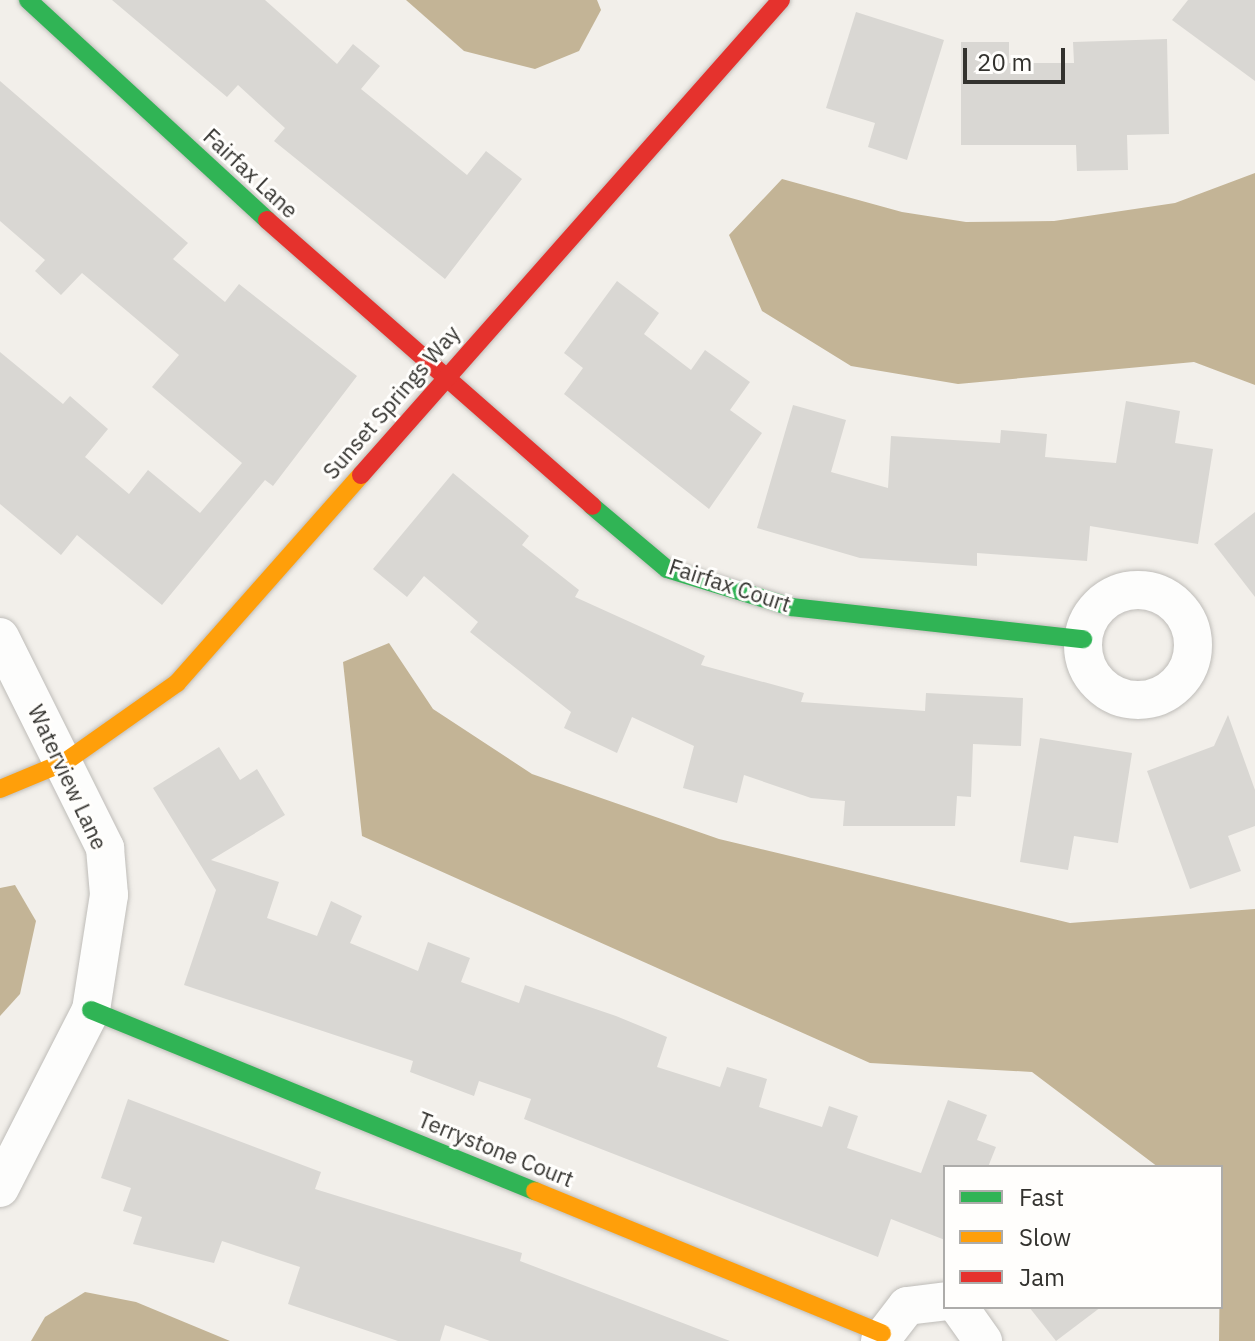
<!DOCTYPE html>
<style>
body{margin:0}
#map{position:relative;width:1255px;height:1341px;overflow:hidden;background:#f2efea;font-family:"IBM Plex Sans",sans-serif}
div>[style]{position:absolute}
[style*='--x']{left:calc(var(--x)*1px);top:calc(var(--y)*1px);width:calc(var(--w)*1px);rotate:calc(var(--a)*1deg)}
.water>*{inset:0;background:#c3b496}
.building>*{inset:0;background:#d9d7d3}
.roads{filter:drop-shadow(0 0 2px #bfbdb9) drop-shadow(0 0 2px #bfbdb9)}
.street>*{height:38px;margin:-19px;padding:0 19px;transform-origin:19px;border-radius:19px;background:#fdfdfc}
.street>.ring{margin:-19px;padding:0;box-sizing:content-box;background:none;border:38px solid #fdfdfc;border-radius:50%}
.fast>*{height:18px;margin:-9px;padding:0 9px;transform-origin:9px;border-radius:9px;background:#30b455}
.slow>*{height:18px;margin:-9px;padding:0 9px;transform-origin:9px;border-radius:9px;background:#ff9f0a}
.jam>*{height:18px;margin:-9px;padding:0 9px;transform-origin:9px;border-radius:9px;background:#e5322d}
span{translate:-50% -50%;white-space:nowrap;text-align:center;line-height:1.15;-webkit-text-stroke:6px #fffefc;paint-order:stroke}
.street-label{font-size:22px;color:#33322e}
.legend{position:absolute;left:943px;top:1165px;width:280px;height:144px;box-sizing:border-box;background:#fffefc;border:2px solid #adacaa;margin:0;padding:10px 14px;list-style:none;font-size:24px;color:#33322e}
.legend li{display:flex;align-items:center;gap:16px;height:40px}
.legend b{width:40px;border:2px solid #adacaa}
.scale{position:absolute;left:963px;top:48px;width:102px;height:36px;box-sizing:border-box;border:4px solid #33322e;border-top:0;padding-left:10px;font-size:24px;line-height:28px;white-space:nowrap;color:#33322e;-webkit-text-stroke:6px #fffefc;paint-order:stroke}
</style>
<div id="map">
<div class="water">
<i style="clip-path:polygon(406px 0,597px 0,601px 10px,579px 51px,535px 69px,464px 51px)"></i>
<i style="clip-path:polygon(1255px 173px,1255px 385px,1194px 362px,958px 384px,851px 366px,762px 311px,729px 235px,782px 179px,902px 212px,966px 222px,1054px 221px,1175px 203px)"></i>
<i style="clip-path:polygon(389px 643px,433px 709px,532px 774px,719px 839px,1070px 923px,1255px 909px,1255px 1341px,1219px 1341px,1221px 1167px,1158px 1167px,1032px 1072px,870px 1063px,362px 836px,343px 662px)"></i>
<i style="clip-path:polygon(15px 885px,36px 921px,20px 994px,0 1016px,0 888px)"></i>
<i style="clip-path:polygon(85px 1292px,136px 1302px,230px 1341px,31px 1341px,45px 1317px)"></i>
</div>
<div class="building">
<i style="clip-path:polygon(112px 0,265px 0,337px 64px,353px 44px,380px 66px,361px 89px,467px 175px,486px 151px,522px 179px,445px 279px,274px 141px,285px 128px,238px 85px,227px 97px)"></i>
<i style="clip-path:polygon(1188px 0,1255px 0,1255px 81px,1172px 20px)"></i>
<i style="clip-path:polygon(856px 12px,944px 40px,907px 160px,868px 147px,875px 123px,826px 108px)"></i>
<i style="clip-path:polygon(1167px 39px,1169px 134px,1127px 135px,1128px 170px,1077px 171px,1076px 145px,961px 145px,961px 42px,1009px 42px,1009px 63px,1074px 63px,1073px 42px)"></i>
<i style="clip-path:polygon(0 81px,188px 243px,173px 259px,225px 302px,239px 284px,357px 376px,273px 486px,265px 480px,162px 605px,77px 535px,61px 555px,0 504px,0 352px,63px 404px,70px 396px,108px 429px,85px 457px,129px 494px,148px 470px,200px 513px,242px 463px,152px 387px,179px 355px,82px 273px,61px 295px,35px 271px,45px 260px,0 221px)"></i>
<i style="clip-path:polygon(617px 281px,659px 313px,644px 334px,691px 370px,705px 350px,750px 382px,730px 410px,762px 433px,709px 509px,564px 394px,583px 368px,564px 353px)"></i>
<i style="clip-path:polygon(1126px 401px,1180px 411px,1175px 443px,1213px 449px,1198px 544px,1090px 526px,1087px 561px,977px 553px,977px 566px,860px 558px,757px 528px,793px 405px,846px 420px,831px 472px,888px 488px,891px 436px,1000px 443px,1001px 430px,1047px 434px,1045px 457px,1116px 463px)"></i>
<i style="clip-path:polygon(453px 473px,529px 536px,522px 545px,579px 590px,575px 597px,705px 656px,701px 665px,804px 693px,801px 702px,925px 711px,926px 693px,1023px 698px,1021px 746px,973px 744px,971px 797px,957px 796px,955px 826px,843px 826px,845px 801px,811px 798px,744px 775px,737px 803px,683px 788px,694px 746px,632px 717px,617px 753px,564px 728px,571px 712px,470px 632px,478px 622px,424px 576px,407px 597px,373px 569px)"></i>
<i style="clip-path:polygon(1255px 512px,1255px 597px,1214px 544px)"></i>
<i style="clip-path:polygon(1228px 715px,1255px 790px,1255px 826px,1228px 836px,1241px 871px,1190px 889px,1147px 771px,1214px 746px)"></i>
<i style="clip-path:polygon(1040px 738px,1132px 753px,1118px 843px,1074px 836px,1068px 870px,1020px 862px)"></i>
<i style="clip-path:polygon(219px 747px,240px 780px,257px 769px,285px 815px,211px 860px,279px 882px,267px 918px,317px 936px,331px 901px,362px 916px,350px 943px,418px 971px,428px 942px,470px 958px,461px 982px,519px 1003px,525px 985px,616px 1016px,667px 1037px,657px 1067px,720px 1087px,727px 1067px,767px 1079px,759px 1107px,822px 1127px,829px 1106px,858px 1116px,847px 1148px,921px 1173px,948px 1100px,987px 1115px,977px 1140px,996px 1147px,988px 1167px,945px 1167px,945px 1240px,891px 1219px,878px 1257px,524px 1119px,531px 1099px,479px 1081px,474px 1096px,410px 1072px,413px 1061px,184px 985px,216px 890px,153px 788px)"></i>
<i style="clip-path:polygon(128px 1099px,321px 1172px,315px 1189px,522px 1253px,520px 1261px,730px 1341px,490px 1341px,445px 1325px,440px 1341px,398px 1341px,288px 1304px,300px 1267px,222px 1241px,214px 1263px,133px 1244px,142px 1217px,123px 1211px,131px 1188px,101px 1178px)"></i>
<i style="clip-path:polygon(1029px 1307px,1101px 1307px,1056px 1341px)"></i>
</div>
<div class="roads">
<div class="street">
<i class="ring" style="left:1083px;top:590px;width:72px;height:72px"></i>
<i style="--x:0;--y:637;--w:236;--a:63.5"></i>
<i style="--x:105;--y:848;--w:47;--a:85.1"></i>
<i style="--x:109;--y:895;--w:116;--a:98.9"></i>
<i style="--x:91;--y:1010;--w:200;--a:117.1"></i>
<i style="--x:959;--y:1307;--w:42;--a:54.8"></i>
<i style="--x:880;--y:1341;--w:44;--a:-52.4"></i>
<i style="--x:907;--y:1306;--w:38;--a:-7"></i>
</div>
<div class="fast">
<i style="--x:28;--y:0;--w:325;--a:42.6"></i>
<i style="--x:592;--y:506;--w:98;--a:40"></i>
<i style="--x:667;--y:569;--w:130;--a:17"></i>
<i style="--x:791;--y:607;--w:294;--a:6.3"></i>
<i style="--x:91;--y:1010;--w:479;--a:22.2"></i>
</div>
<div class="slow">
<i style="--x:0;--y:789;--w:70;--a:-22.6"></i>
<i style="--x:65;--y:762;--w:137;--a:-35.2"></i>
<i style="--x:177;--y:683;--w:278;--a:-48.5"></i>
<i style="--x:535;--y:1191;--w:375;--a:22.3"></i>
</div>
<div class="jam">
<i style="--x:267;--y:220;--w:433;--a:41.3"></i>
<i style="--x:361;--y:475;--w:634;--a:-48.52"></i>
</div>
</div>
<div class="street-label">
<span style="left:251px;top:173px;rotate:43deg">Fairfax Lane</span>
<span style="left:391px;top:402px;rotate:-49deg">Sunset Springs Way</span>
<span style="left:730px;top:585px;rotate:18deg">Fairfax Court</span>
<span style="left:68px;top:777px;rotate:65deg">Waterview Lane</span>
<span style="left:496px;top:1149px;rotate:22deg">Terrystone Court</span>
</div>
<ul class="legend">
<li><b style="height:10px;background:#30b455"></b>Fast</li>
<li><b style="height:10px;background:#ff9f0a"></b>Slow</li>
<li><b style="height:10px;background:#e5322d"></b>Jam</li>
</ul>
<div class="scale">20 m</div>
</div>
